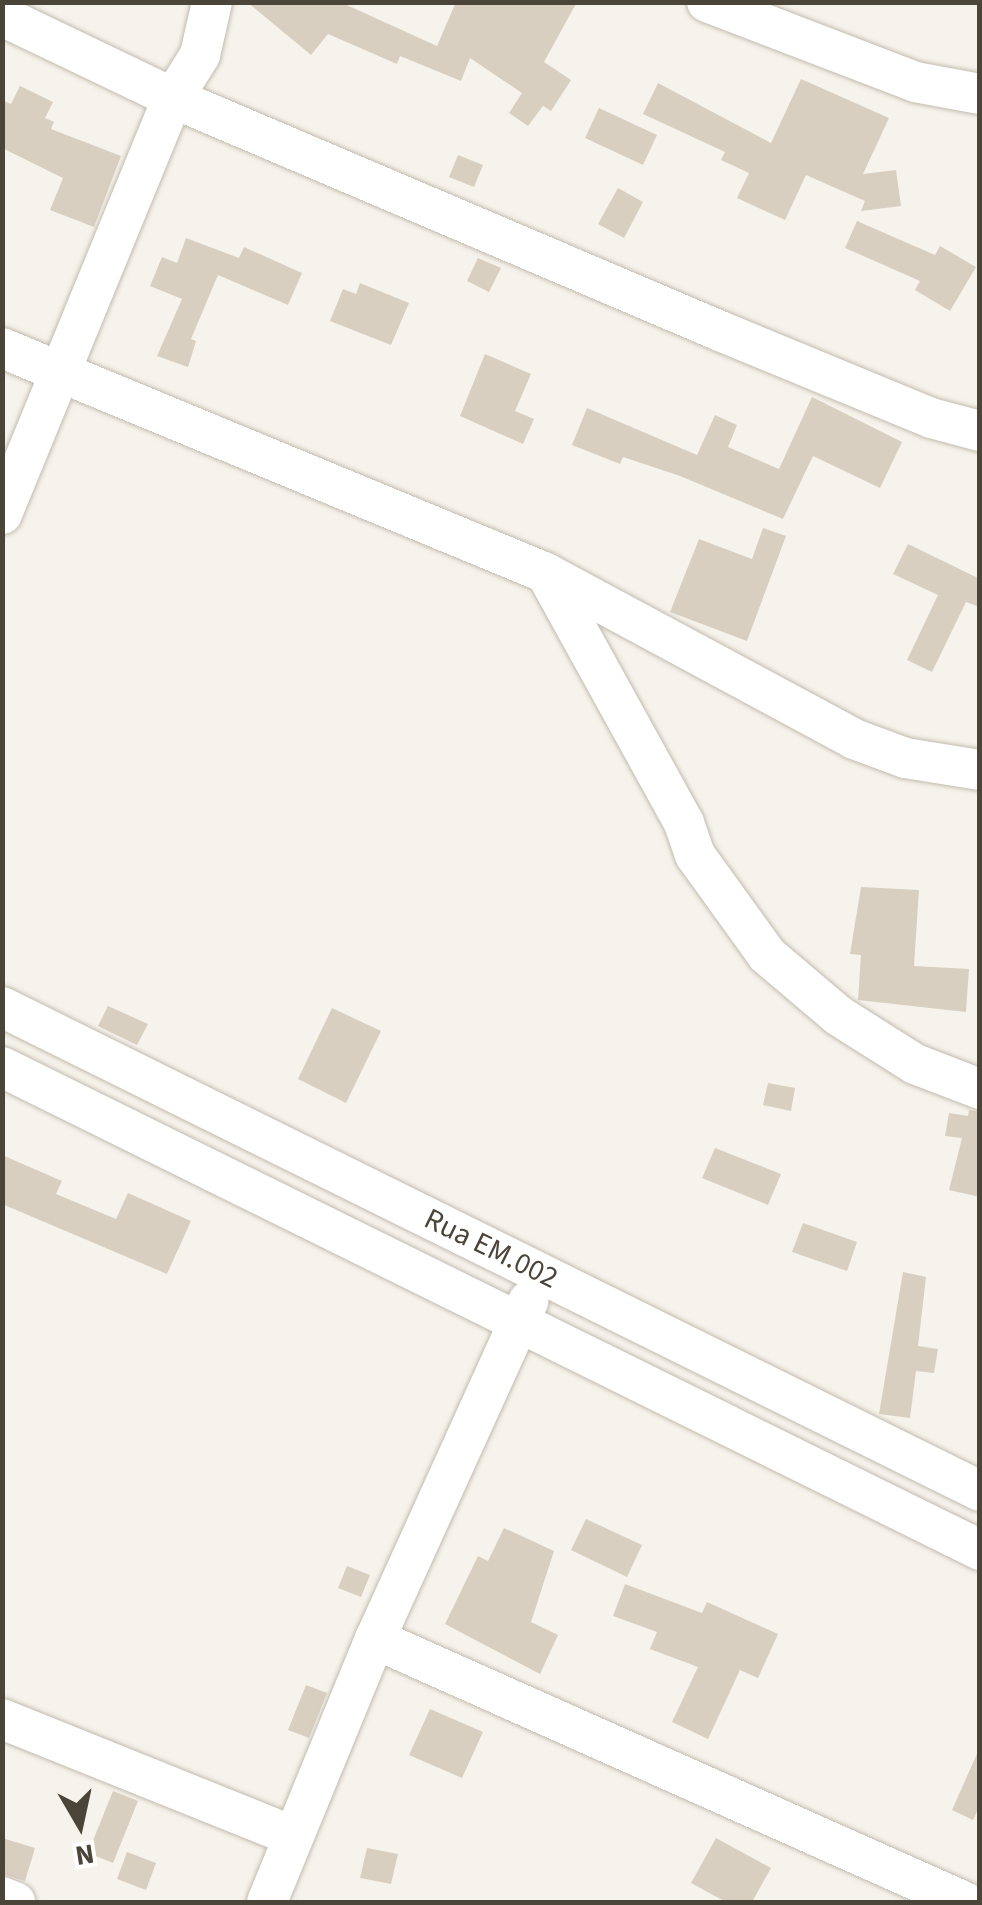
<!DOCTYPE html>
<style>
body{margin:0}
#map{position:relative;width:982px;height:1905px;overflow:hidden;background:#f6f3ec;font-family:"Source Sans 3",sans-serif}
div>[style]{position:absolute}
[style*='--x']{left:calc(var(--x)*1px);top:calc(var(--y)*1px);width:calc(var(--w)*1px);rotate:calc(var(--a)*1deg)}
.building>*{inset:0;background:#d8cfc1}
.roads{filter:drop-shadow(0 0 2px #c2bbae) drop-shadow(0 0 2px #c2bbae)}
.minor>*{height:40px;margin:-20px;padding:0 20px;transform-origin:20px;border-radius:20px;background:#fff}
span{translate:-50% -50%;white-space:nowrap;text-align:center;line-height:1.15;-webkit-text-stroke:8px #fff;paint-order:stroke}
.street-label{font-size:30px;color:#4b4439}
.frame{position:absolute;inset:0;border:5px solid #4b4439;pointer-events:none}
.north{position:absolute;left:30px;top:1775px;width:100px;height:100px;-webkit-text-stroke:8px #fff;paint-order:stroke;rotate:171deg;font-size:28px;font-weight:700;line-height:40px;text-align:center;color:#4b4439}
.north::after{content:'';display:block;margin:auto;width:35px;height:45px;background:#4b4439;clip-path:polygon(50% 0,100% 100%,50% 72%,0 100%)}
</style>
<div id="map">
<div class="building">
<i style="clip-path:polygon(247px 2px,340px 2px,437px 46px,456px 2px,577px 2px,544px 62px,571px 80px,551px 111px,543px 106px,528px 126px,509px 113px,522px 93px,470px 58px,461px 81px,400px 56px,397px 64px,328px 34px,311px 55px)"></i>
<i style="clip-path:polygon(801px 79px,889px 118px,863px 174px,896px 170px,901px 206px,861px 211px,865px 201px,806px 175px,785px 220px,737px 198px,749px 173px,721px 160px,725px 152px,643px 114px,658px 83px,771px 143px)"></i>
<i style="clip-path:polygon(20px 86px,53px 102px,45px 118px,54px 122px,51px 129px,121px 156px,94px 227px,50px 210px,63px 178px,2px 148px,2px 100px,11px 104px)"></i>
<i style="clip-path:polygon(599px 108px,657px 135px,643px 165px,585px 138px)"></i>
<i style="clip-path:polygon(458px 155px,483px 165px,474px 187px,449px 177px)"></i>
<i style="clip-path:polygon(618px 188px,643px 202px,624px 238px,598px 224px)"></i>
<i style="clip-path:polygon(857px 221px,935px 255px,940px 246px,976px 267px,950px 311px,915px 290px,920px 281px,845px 248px)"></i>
<i style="clip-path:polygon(186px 238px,239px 258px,244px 247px,302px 273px,288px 305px,218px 275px,191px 339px,196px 341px,188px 367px,157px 356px,182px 299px,150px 286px,162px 257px,177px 263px)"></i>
<i style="clip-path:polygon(478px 258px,501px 268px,489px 292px,467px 281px)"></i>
<i style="clip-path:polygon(360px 283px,409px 303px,391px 345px,330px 321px,343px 289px,356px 294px)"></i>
<i style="clip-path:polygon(485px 354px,531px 374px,515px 411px,534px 419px,523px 444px,460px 416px)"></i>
<i style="clip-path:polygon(812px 397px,902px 442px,880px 488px,813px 456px,783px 519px,680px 476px,623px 457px,620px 464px,572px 445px,587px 408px,697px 455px,715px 415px,737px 425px,728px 447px,779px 469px)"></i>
<i style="clip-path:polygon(763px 528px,786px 536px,747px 641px,670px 612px,699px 539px,752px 559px)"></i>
<i style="clip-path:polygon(908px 544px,980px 579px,980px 607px,966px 602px,932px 672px,907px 660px,938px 595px,893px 574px)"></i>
<i style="clip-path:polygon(861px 887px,919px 890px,914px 966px,969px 969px,966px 1012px,858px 1000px,861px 955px,850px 954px)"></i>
<i style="clip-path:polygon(108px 1006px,148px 1024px,137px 1045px,98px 1026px)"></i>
<i style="clip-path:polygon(332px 1008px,381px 1031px,346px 1103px,298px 1079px)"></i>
<i style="clip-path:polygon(768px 1083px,795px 1088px,791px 1111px,763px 1105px)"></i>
<i style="clip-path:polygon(969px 1110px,980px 1112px,980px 1197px,949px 1190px,962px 1138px,945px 1136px,949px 1113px,968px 1116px)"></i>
<i style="clip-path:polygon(715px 1148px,781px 1174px,768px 1205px,702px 1178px)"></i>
<i style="clip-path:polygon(2px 1155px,62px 1181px,56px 1194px,116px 1219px,128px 1193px,191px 1221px,167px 1274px,2px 1204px)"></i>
<i style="clip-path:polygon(803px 1223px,857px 1242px,847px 1271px,792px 1252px)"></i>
<i style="clip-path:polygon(903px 1272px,926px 1277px,918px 1346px,938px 1349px,934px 1373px,916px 1371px,910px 1418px,879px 1414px)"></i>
<i style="clip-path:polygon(586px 1519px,642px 1545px,627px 1577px,571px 1550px)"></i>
<i style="clip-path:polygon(504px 1528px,554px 1551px,531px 1622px,558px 1635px,540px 1674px,445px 1624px,478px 1556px,488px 1561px)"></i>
<i style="clip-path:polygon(347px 1566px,370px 1575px,361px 1597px,338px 1588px)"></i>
<i style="clip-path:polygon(625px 1584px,702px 1613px,707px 1602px,778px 1634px,758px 1678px,740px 1670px,708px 1739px,672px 1722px,698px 1667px,650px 1649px,657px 1632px,613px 1616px)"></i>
<i style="clip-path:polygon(306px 1685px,327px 1693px,309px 1738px,288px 1730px)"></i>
<i style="clip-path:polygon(430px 1709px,483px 1732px,462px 1778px,409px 1755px)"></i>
<i style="clip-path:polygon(980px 1747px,980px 1805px,973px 1820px,952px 1810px)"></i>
<i style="clip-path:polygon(113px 1791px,138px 1801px,113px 1863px,88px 1853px)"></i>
<i style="clip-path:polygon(2px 1838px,35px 1848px,25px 1881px,2px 1874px)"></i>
<i style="clip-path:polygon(716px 1838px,771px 1868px,752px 1902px,726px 1902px,691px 1883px)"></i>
<i style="clip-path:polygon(367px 1848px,398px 1854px,391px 1884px,360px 1878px)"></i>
<i style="clip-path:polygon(127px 1852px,156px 1863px,146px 1890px,117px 1879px)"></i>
</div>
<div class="roads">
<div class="minor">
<i style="--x:707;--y:2;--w:223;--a:21"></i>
<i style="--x:915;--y:82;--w:66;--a:10.5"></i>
<i style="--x:2;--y:16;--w:190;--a:25.6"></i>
<i style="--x:173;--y:98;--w:595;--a:23.07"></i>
<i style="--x:720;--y:331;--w:228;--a:22.4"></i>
<i style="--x:931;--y:418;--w:51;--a:14.9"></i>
<i style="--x:2;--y:348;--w:589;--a:22.47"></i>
<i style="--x:546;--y:573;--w:350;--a:28.3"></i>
<i style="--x:854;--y:739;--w:54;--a:20.4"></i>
<i style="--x:905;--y:758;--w:76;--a:9.1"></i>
<i style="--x:2;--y:514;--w:450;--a:-67.7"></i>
<i style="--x:173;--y:98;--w:51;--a:-57.9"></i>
<i style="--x:200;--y:55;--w:54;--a:-77.2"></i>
<i style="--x:546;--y:573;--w:286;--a:61.1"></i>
<i style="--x:684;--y:823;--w:34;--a:71"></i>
<i style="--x:695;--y:855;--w:123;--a:54.2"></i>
<i style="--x:767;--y:955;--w:94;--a:40.3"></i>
<i style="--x:839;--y:1016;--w:90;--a:32.3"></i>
<i style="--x:915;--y:1064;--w:70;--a:21"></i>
<i style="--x:2;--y:1007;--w:1091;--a:26.33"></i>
<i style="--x:2;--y:1067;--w:1091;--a:26.28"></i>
<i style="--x:375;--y:1639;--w:646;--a:24.03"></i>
<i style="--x:2;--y:1719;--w:311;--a:21.9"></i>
<i style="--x:2;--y:1897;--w:14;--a:21"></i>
<i style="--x:267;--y:1902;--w:284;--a:-67.7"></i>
<i style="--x:375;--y:1639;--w:371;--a:-65.6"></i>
</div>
</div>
<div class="street-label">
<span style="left:491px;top:1249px;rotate:26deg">Rua EM.002</span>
</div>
<div class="frame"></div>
<div class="north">N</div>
</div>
